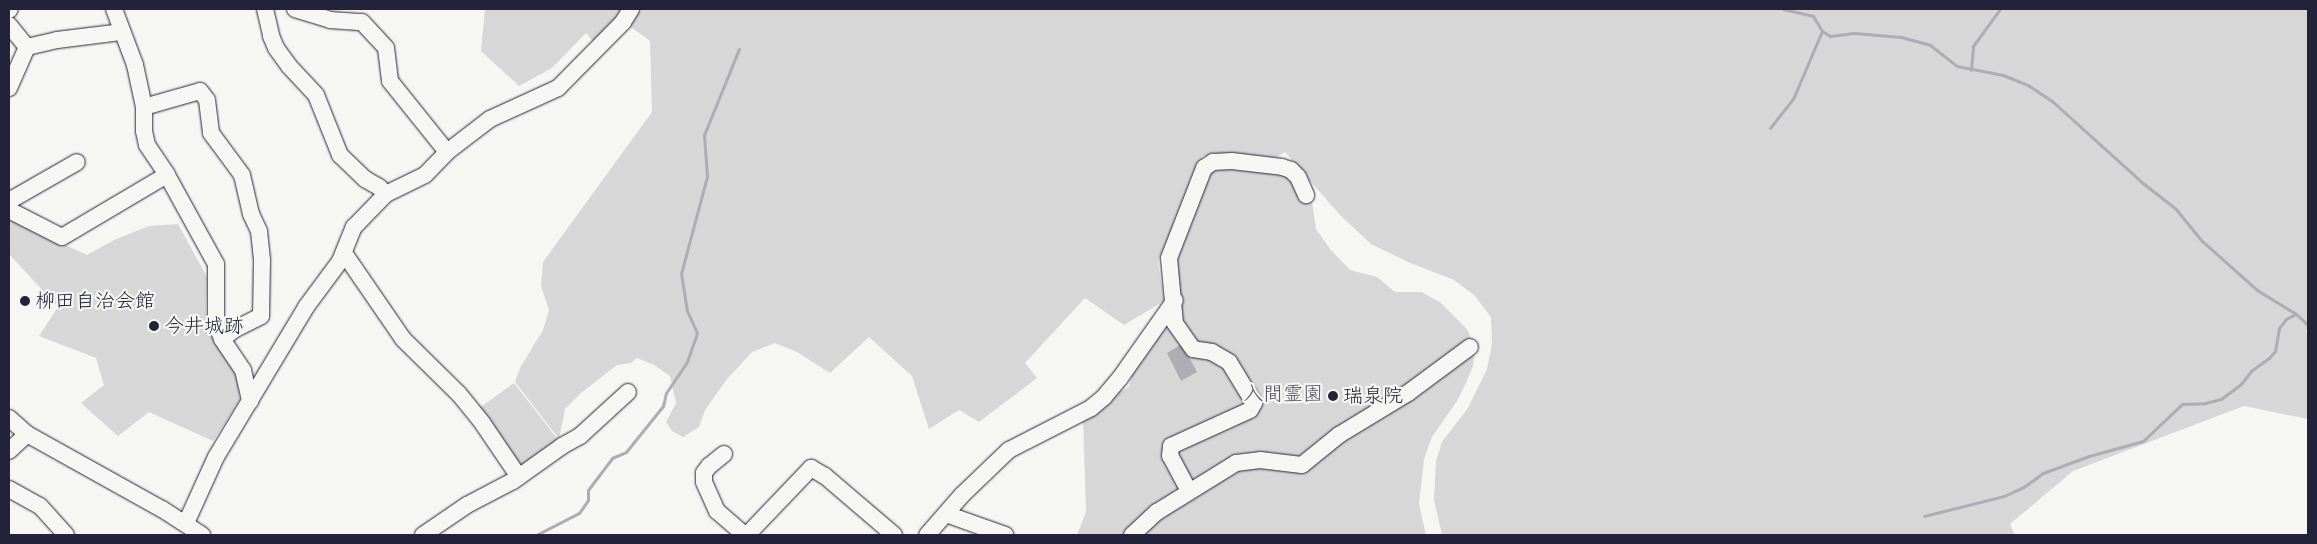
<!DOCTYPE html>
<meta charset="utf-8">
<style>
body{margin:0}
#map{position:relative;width:2317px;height:544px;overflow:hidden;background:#f6f6f2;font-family:Mynerve,"Klee One",sans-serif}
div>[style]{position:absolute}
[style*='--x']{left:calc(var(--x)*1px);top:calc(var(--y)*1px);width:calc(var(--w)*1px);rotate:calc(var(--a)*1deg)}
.green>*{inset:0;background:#d7d7d7}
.water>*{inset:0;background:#adadb3}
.stream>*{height:3px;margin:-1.5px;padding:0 1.5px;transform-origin:1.5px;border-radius:1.5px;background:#adadb3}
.roads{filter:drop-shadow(0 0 1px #22223b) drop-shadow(0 0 1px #22223b)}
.minor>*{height:16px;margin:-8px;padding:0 8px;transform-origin:8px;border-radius:8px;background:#f6f6f2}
.dots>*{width:14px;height:14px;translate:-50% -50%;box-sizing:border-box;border:2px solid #f6f6f2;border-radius:50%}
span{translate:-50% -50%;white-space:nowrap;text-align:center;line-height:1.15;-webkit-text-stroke:4.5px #f6f6f2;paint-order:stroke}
.poi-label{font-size:20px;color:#22223b}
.left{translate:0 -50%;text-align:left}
.park-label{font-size:20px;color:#4f4f62}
.frame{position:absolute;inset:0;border:10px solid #22223b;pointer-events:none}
</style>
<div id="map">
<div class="green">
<i style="clip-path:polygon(485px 9px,2308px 9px,2308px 329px,2306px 331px,2308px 334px,2308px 419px,2244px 406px,2073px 471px,2010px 524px,2015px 535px,1442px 535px,1434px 500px,1436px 461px,1442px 442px,1468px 408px,1487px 369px,1492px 344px,1491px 317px,1474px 295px,1454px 280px,1408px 262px,1371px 244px,1340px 215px,1285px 152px,1273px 159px,1227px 154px,1202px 156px,1158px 262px,1164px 301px,1124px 325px,1085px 298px,1025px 363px,1037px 378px,979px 422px,959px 410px,929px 429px,912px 376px,869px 337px,830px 373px,797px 352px,775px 343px,752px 352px,727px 379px,705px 410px,699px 427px,683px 437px,672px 431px,666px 422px,676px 403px,670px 376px,654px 365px,637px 358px,631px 363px,617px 365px,581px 393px,565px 409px,559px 439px,515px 382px,520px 368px,543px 330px,549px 310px,541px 286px,543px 262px,652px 112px,650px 41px,627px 24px,601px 50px,586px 33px,552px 68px,519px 86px,481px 51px)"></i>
<i style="clip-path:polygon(1278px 163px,1311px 195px,1316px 229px,1330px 249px,1350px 270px,1377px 277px,1395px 292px,1421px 292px,1440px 302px,1467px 329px,1475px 347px,1473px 366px,1466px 383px,1457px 401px,1432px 437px,1424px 459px,1419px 504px,1426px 535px,1077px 535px,1086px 512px,1083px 419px,1106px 398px,1129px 387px,1135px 359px,1171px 310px,1165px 258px,1202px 165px)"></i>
<i style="clip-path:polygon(9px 219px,87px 255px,114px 240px,149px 226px,178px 224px,207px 277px,206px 313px,214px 340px,237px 376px,240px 400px,213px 441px,149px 412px,118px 436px,81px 403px,104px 385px,96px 358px,39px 336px,58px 307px,9px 254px)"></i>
<i style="clip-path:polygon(514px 383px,559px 441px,523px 470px,478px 409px)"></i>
</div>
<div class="water">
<i style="clip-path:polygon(1182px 344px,1197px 372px,1181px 381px,1167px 353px)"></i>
</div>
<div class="stream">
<i style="--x:1783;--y:9;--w:31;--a:13"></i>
<i style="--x:1813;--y:16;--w:17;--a:59"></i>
<i style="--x:1822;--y:31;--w:9;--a:32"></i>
<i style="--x:1830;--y:36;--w:24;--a:-7"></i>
<i style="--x:1854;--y:33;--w:47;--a:4.9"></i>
<i style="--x:1901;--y:37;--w:30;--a:15"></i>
<i style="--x:1930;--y:45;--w:34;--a:38"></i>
<i style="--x:1957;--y:66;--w:47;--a:11.1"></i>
<i style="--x:2003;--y:75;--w:27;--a:22"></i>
<i style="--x:2028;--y:85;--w:29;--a:34"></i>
<i style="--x:2052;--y:101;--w:124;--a:42.1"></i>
<i style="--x:2144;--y:184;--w:39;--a:38"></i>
<i style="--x:2175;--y:208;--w:41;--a:50.9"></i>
<i style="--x:2201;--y:240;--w:75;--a:41.8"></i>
<i style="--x:2257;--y:290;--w:46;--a:31.6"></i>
<i style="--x:1971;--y:70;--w:24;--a:-85"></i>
<i style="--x:1973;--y:46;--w:46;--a:-53.9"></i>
<i style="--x:1770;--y:128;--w:37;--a:-52"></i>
<i style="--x:1793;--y:99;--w:74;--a:-66.9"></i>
<i style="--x:1924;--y:516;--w:82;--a:-14"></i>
<i style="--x:2004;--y:496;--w:23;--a:-25"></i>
<i style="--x:2025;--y:486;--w:22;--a:-36"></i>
<i style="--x:2043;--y:473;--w:49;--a:-20.3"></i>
<i style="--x:2089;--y:456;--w:56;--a:-15.5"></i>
<i style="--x:2143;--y:441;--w:54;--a:-43.5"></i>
<i style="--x:2182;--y:404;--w:23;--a:-2"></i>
<i style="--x:2205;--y:403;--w:16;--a:-14"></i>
<i style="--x:2221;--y:399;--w:25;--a:-37"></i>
<i style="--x:2241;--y:384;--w:16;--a:-52"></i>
<i style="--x:2251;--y:371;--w:22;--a:-36"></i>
<i style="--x:2269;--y:358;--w:9;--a:-49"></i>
<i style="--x:2275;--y:351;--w:23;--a:-80"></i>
<i style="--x:2279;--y:328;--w:11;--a:-52"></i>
<i style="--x:2286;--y:319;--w:11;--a:-27"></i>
<i style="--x:2296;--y:314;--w:16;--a:43"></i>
<i style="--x:536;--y:535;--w:48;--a:-27.1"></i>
<i style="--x:579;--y:513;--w:16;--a:-55"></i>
<i style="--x:588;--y:500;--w:10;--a:-90"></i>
<i style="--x:588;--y:490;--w:40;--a:-53"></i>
<i style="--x:612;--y:458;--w:15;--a:-23"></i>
<i style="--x:626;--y:452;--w:59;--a:-51.2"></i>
<i style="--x:663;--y:406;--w:13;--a:-77"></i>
<i style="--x:666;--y:393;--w:37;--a:-56"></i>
<i style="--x:687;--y:362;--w:31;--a:-71"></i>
<i style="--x:697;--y:333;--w:24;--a:-114"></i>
<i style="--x:687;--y:311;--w:37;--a:-99"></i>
<i style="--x:681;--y:274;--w:101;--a:-75.1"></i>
<i style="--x:707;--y:176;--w:41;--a:-94.2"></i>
<i style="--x:704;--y:135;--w:93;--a:-67.9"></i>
</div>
<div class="roads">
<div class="minor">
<i style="--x:114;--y:9;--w:60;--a:69.4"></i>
<i style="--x:135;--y:65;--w:43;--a:77.9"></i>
<i style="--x:144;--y:107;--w:24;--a:90"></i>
<i style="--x:144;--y:131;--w:14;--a:78"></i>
<i style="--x:147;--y:145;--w:36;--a:56"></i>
<i style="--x:167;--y:175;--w:102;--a:61.2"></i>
<i style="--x:216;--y:264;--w:60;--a:90"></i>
<i style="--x:216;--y:324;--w:16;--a:68"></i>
<i style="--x:222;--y:339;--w:37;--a:56"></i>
<i style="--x:243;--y:370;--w:32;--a:77"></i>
<i style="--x:265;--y:9;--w:28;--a:77"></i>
<i style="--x:271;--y:36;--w:13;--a:67"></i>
<i style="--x:276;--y:48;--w:22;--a:54"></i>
<i style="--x:289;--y:66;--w:40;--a:47"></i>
<i style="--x:316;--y:95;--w:65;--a:68.2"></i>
<i style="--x:340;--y:155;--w:35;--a:44"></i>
<i style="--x:365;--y:179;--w:16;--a:30"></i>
<i style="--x:379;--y:187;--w:10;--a:45"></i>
<i style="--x:295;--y:9;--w:37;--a:17"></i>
<i style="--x:330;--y:20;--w:32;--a:4"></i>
<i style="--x:362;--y:22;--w:35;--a:47"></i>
<i style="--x:386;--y:48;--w:33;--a:83"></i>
<i style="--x:390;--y:81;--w:91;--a:51.2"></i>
<i style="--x:9;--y:10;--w:1;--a:-45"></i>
<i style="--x:9;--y:25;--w:28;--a:51"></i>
<i style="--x:9;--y:88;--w:45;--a:-66.3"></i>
<i style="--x:27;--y:47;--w:31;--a:-13"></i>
<i style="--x:57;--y:40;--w:64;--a:-7.1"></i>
<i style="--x:144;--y:107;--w:58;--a:-15.9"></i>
<i style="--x:200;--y:91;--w:11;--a:52"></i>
<i style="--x:207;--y:100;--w:33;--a:83"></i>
<i style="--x:211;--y:133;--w:52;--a:53.6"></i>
<i style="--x:242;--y:175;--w:40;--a:77"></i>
<i style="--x:251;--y:214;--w:19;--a:65"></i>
<i style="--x:259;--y:231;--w:30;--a:84"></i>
<i style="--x:262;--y:261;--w:55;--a:91"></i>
<i style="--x:261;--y:316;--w:29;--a:153"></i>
<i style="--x:235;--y:329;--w:16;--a:142"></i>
<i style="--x:9;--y:201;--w:78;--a:-29.8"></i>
<i style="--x:9;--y:210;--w:59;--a:27"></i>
<i style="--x:62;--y:237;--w:122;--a:-30.6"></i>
<i style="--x:344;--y:253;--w:104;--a:55.5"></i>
<i style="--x:403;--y:339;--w:78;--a:44.5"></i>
<i style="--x:459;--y:394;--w:38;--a:51"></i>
<i style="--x:483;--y:424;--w:64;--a:55.8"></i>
<i style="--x:9;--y:418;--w:24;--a:42"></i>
<i style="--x:27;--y:434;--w:154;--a:29.1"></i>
<i style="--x:162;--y:509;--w:48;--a:33"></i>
<i style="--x:9;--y:451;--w:25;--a:-43"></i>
<i style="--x:724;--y:454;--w:19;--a:141"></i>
<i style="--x:709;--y:466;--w:9;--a:126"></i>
<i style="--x:704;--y:473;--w:9;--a:90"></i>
<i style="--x:704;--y:482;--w:32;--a:66"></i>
<i style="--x:717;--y:511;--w:37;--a:41"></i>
<i style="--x:9;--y:489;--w:35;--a:29"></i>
<i style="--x:40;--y:506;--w:39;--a:48"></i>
<i style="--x:1189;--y:491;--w:40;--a:-118"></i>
<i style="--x:1170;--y:456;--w:10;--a:-84"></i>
<i style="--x:1171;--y:446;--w:87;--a:-24.5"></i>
<i style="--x:1250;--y:410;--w:8;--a:-60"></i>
<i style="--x:1254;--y:403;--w:48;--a:-121.4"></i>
<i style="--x:1229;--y:362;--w:20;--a:-150"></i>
<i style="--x:1212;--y:352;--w:19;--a:-171"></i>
<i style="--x:1193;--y:349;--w:32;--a:-125"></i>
<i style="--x:1175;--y:323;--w:65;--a:-95.3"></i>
<i style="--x:1169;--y:258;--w:97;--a:-68.7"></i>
<i style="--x:1204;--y:168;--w:11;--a:-34"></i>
<i style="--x:1213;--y:162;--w:19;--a:-3"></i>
<i style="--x:1232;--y:161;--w:50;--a:6.8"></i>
<i style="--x:1282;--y:167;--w:9;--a:18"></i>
<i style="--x:1291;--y:170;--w:10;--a:45"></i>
<i style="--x:1298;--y:177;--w:20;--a:66"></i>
<i style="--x:946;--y:514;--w:63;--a:19.6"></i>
<i style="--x:186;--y:523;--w:72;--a:-65.6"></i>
<i style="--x:216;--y:457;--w:175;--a:-59"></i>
<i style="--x:306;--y:307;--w:57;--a:-53.5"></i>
<i style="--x:340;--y:261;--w:37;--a:-68"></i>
<i style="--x:354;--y:227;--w:46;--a:-45.9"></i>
<i style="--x:386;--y:194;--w:43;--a:-26"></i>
<i style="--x:425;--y:175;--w:32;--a:-46"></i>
<i style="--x:447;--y:152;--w:54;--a:-37.5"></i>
<i style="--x:490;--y:119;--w:75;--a:-24.5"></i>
<i style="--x:558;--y:88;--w:93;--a:-45.4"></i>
<i style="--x:623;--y:22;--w:15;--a:-58"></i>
<i style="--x:423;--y:535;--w:53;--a:-34.3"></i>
<i style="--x:467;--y:505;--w:52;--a:-27.6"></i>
<i style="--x:513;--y:481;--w:60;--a:-35.5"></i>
<i style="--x:562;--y:446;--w:21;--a:-29"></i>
<i style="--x:580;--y:436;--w:65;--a:-42.5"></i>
<i style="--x:747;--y:535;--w:93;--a:-46.3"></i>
<i style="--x:811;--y:468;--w:16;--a:30"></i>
<i style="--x:825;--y:476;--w:91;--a:40.5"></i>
<i style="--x:927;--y:535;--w:53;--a:-48.8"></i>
<i style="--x:962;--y:495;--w:65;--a:-43.8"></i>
<i style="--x:1009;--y:450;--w:92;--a:-27.1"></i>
<i style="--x:1091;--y:408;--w:17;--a:-40"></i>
<i style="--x:1104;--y:397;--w:25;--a:-50"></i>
<i style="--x:1120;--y:378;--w:95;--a:-54.8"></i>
<i style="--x:1132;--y:535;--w:34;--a:-43"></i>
<i style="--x:1157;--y:512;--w:93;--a:-31.8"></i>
<i style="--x:1236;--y:463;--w:24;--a:-7"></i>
<i style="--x:1260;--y:460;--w:42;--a:6.8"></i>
<i style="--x:1302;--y:465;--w:48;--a:-39"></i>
<i style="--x:1339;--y:435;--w:81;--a:-31.3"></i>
<i style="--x:1408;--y:393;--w:77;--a:-36.6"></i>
</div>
</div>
<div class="dots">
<i style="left:25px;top:301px;background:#22223b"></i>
<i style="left:154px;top:326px;background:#22223b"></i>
<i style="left:1333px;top:396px;background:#22223b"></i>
</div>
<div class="poi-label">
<span class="left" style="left:35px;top:301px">柳田自治会館</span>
<span class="left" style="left:164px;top:326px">今井城跡</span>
<span class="left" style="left:1343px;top:396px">瑞泉院</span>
</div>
<div class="park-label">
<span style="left:1283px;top:394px">入間霊園</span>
</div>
<div class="frame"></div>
</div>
